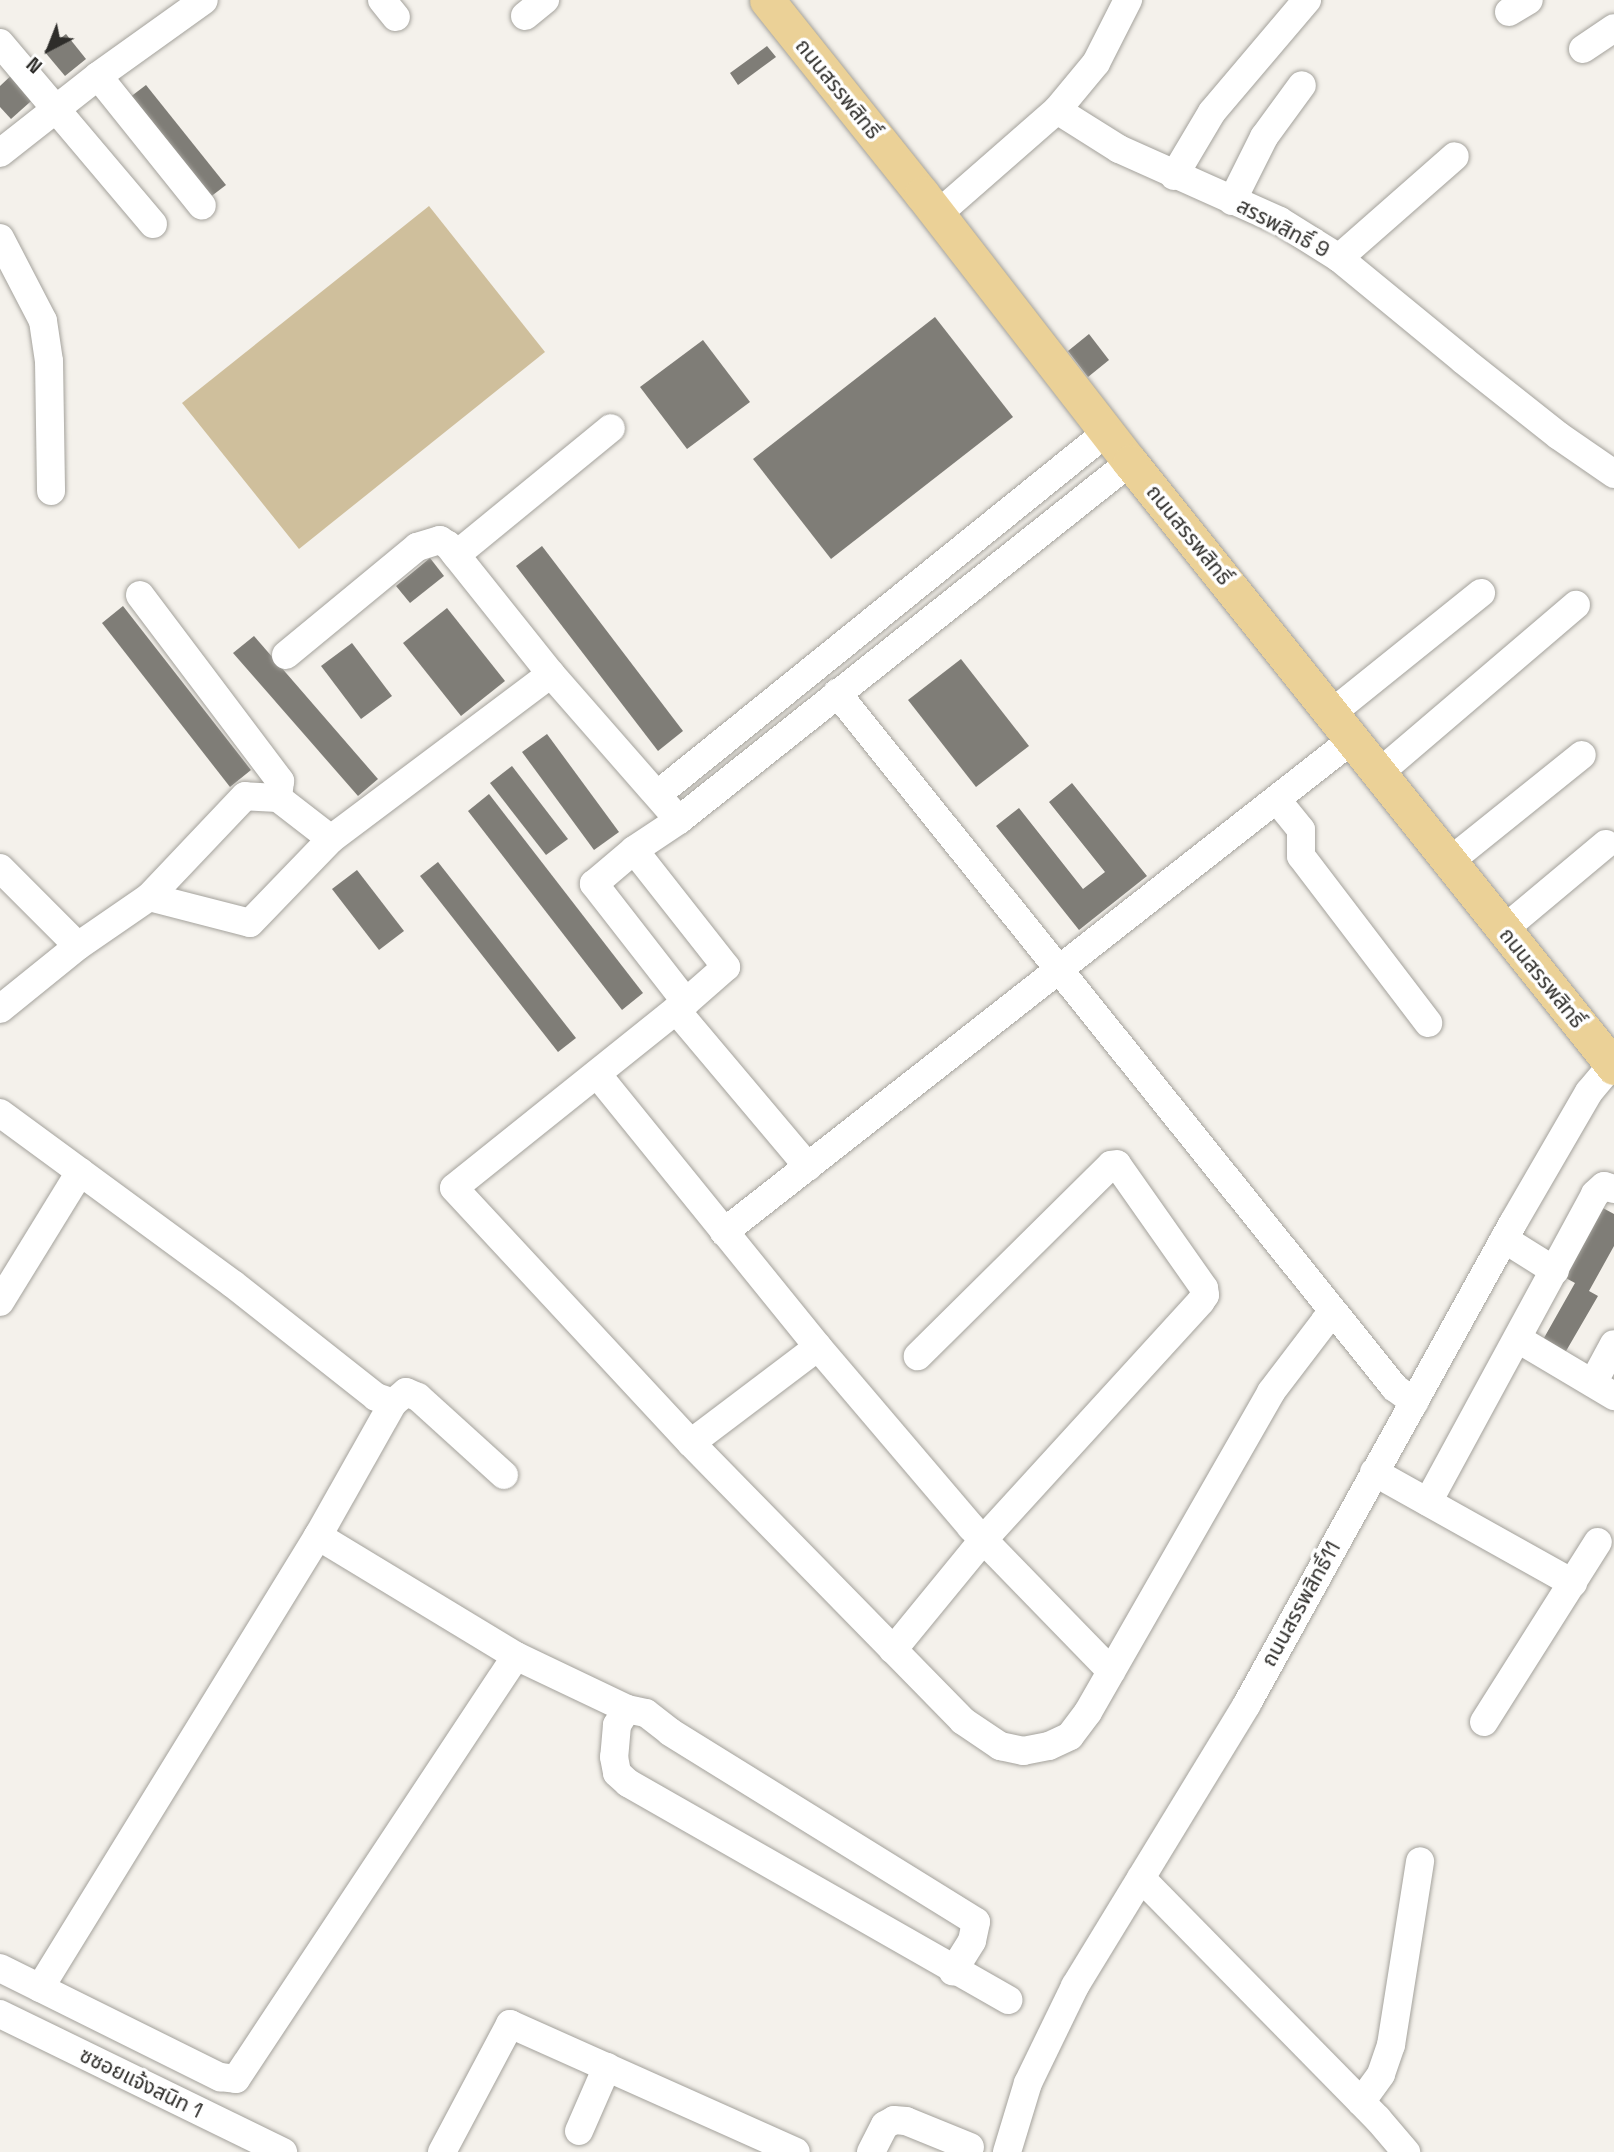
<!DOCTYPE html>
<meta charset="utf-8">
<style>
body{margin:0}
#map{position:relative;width:1614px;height:2152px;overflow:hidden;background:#f4f1eb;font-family:"Space Grotesk","Noto Sans Thai",sans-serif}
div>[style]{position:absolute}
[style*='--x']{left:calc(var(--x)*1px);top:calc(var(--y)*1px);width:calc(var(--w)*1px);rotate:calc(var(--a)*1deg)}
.green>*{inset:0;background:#cfbf9c}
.building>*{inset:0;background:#7f7d77}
.roads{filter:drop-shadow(0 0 2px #a4a29c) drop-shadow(0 0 2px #a4a29c)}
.minor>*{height:28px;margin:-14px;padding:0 14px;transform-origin:14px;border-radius:14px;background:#fff}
.major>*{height:35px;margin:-17.5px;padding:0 17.5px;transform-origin:17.5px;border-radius:17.5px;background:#ebd197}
span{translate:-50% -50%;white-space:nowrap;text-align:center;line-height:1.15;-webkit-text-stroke:7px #fff;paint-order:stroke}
.street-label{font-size:21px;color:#2e2d2a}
.north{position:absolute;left:14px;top:14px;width:70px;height:70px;-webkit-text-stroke:5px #fff;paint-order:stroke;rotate:222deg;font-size:19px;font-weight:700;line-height:28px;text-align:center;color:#2e2d2a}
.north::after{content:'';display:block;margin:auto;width:24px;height:32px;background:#2e2d2a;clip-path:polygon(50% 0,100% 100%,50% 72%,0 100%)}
</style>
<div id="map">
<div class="green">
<i style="clip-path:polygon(429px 206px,545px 352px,299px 549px,182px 403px)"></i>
</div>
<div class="building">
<i style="clip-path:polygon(66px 34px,86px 59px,65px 76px,44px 51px)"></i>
<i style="clip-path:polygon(767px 46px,776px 57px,738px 85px,730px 73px)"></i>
<i style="clip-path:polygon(17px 70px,39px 94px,11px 119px,0 107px,0 86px)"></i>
<i style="clip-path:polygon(146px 85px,226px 185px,205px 201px,125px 101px)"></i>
<i style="clip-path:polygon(935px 317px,1013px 417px,831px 559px,753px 459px)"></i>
<i style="clip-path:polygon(1089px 334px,1109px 360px,1088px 377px,1068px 351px)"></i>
<i style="clip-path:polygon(703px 340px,750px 402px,687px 449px,640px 387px)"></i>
<i style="clip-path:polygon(542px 546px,683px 731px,658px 751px,516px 566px)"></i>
<i style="clip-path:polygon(430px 558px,444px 576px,410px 603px,396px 586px)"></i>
<i style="clip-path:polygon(123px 606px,251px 770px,230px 787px,102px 623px)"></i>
<i style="clip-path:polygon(447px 608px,505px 681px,461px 716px,403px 643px)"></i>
<i style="clip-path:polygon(254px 636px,378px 779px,358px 796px,233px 653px)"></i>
<i style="clip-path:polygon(352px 643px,392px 696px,361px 719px,321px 666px)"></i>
<i style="clip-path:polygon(961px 659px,1029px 746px,976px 787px,908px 700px)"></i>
<i style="clip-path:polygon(547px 734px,619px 832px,594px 850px,522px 752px)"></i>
<i style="clip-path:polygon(512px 766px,568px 839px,546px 855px,490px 783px)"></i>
<i style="clip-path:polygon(1072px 783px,1147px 876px,1079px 930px,996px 826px,1019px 808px,1083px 889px,1105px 872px,1049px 802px)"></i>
<i style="clip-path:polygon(489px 794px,643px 993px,622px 1010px,468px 811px)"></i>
<i style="clip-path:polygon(438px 862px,576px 1038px,558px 1052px,420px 876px)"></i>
<i style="clip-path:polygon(357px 870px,404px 931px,379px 950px,332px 889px)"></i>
<i style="clip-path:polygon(1601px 1207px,1614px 1214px,1614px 1246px,1589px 1291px,1598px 1296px,1562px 1358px,1540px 1345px,1575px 1283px,1564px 1277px)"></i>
</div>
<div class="roads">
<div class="minor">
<i style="--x:382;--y:0;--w:22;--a:51"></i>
<i style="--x:1509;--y:12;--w:23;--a:-31"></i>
<i style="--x:525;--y:16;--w:26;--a:-39"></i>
<i style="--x:0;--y:43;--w:237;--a:49.8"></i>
<i style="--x:1583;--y:49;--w:37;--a:-34"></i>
<i style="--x:98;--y:76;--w:166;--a:51.3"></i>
<i style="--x:1057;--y:110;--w:61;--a:-50.3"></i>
<i style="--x:1096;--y:63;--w:71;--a:-63.1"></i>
<i style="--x:0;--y:153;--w:125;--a:-38.2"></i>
<i style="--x:98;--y:76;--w:130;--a:-35.6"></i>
<i style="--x:1174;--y:176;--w:74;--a:-59.3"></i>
<i style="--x:1212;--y:112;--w:147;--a:-49.7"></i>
<i style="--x:1232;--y:201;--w:72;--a:-63.4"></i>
<i style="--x:1264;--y:137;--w:64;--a:-53.8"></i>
<i style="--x:938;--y:214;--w:158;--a:-41.2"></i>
<i style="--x:1057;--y:110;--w:73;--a:32.2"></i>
<i style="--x:1119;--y:149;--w:176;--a:24.1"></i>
<i style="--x:1280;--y:221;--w:70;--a:32.1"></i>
<i style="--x:1339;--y:258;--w:161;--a:39.4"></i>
<i style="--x:1463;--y:360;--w:122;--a:38.4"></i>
<i style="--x:1559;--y:436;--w:67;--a:34.6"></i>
<i style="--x:0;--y:238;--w:93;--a:62.6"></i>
<i style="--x:43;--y:321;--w:40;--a:81.5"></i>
<i style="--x:49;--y:361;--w:130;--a:89.1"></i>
<i style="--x:1339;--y:258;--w:154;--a:-41.3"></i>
<i style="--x:456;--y:555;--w:200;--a:-39.3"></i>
<i style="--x:140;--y:595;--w:233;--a:53"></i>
<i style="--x:280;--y:781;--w:17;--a:97"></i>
<i style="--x:278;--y:798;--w:67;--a:37.7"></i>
<i style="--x:286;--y:655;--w:170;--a:-39.5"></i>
<i style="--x:417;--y:547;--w:24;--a:-17"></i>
<i style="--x:440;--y:540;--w:9;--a:32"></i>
<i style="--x:448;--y:545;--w:165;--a:51.4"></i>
<i style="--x:837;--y:693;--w:891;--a:51.24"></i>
<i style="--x:1395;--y:1388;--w:24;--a:36"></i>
<i style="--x:1333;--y:712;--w:190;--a:-38.8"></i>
<i style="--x:1379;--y:773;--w:259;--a:-40.5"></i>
<i style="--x:658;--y:794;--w:577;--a:-38.88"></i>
<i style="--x:278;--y:798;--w:33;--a:-177"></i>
<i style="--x:245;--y:796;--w:139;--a:133.5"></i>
<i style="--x:149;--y:897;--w:104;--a:14.4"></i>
<i style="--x:250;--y:923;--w:117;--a:-46"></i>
<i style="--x:331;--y:839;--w:275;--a:-36.9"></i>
<i style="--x:551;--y:674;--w:194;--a:48.8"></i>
<i style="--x:1277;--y:800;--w:38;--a:51"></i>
<i style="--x:1301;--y:830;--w:26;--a:90"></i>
<i style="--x:1301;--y:856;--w:210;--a:52.7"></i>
<i style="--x:634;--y:850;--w:149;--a:51.8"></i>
<i style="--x:726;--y:967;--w:53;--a:138.8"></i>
<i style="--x:686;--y:1002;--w:150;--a:-127.9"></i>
<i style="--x:594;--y:884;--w:52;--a:-40.4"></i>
<i style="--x:634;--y:850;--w:54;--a:-33.7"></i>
<i style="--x:679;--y:820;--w:576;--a:-38.44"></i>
<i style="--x:1450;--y:861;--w:169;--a:-38.8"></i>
<i style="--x:0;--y:868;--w:110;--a:45"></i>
<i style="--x:1503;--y:930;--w:134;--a:-39.9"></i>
<i style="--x:686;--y:1002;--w:297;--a:141.3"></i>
<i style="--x:454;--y:1188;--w:348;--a:47.1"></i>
<i style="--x:691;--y:1443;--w:159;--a:-37.1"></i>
<i style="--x:0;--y:1009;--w:100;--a:-38.9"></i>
<i style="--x:78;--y:946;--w:86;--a:-34.6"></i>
<i style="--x:676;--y:1010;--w:205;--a:49.9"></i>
<i style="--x:597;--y:1074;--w:351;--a:51"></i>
<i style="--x:818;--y:1347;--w:236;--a:49.6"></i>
<i style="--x:971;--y:1527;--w:201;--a:45.8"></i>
<i style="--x:0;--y:1113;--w:289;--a:36.3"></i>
<i style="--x:233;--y:1284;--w:182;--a:38.3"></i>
<i style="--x:376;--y:1397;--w:18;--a:19"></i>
<i style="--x:393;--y:1403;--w:17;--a:-40"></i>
<i style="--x:406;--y:1392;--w:13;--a:23"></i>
<i style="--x:418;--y:1397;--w:116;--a:42.2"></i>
<i style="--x:724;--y:1232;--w:799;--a:-38.09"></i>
<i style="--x:1504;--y:1239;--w:60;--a:32.1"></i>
<i style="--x:0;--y:1302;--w:153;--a:-58.4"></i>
<i style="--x:1518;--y:1339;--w:112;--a:30.7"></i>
<i style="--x:1593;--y:1383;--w:44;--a:-61.7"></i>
<i style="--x:691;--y:1443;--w:389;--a:45.6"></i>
<i style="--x:963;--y:1721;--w:45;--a:34"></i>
<i style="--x:1000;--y:1746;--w:24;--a:12"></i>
<i style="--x:1023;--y:1751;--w:26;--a:-11"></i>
<i style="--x:1049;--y:1746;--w:23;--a:-25"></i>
<i style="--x:1070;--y:1736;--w:30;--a:-53"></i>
<i style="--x:1088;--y:1712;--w:369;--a:-60.2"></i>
<i style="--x:1271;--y:1392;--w:89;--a:-52.7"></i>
<i style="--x:1325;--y:1321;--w:12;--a:-42"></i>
<i style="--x:1374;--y:1472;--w:228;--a:29.2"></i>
<i style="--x:1428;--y:1502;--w:350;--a:-61.5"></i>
<i style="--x:1595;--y:1194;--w:12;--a:-42"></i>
<i style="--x:1604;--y:1186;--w:10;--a:17"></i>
<i style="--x:318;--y:1536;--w:232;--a:31.2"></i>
<i style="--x:516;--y:1656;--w:123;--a:25.5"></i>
<i style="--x:627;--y:1709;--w:19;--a:122"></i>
<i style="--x:617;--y:1725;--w:32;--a:95"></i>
<i style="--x:614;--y:1757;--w:16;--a:79"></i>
<i style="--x:617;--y:1773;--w:15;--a:42"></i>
<i style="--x:628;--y:1783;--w:438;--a:29.7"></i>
<i style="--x:893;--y:1650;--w:142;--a:-50.7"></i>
<i style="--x:983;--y:1540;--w:323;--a:-47.6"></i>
<i style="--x:1201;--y:1301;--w:7;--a:-56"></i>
<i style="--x:1205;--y:1295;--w:7;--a:-98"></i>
<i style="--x:1204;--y:1288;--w:151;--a:-125.1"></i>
<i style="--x:1117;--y:1164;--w:6;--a:171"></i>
<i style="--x:1111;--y:1165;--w:272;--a:135.3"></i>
<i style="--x:627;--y:1709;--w:19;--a:12"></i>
<i style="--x:646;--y:1713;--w:31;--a:38"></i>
<i style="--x:670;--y:1732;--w:360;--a:31.8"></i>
<i style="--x:976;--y:1922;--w:19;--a:102"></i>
<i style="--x:972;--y:1941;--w:36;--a:122"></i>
<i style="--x:1484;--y:1722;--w:213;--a:-57.7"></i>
<i style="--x:1141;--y:1878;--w:337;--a:45.5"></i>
<i style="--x:1377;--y:2118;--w:45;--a:49.5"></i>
<i style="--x:0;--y:1968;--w:246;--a:26.4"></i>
<i style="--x:220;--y:2077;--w:16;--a:7"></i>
<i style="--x:236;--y:2079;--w:507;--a:-56.5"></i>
<i style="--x:40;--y:1988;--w:531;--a:-58.41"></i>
<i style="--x:318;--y:1536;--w:153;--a:-60.6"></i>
<i style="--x:0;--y:2014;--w:315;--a:26"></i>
<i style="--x:1361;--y:2102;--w:34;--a:-54"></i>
<i style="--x:1381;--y:2074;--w:31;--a:-71"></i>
<i style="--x:1391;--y:2045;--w:186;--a:-81"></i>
<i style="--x:579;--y:2131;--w:70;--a:-66.4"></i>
<i style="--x:442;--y:2152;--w:145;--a:-62"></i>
<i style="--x:510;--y:2024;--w:313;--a:24.1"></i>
<i style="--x:871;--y:2152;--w:30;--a:-63"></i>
<i style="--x:885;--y:2125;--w:10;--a:-29"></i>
<i style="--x:894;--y:2120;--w:12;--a:5"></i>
<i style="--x:906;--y:2121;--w:69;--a:22.1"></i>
<i style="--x:1007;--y:2152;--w:72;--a:-73.1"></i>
<i style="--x:1028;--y:2083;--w:108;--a:-64.1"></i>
<i style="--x:1075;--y:1986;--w:330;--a:-58.6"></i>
<i style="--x:1247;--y:1704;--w:550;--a:-61.06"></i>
<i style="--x:1513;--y:1223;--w:151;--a:-59.9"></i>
<i style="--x:1589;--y:1092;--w:39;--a:-50"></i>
</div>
<div class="major">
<i style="--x:767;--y:0;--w:248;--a:51.4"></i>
<i style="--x:922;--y:194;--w:339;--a:52.2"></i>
<i style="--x:1130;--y:462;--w:775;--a:51.34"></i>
</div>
</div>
<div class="street-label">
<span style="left:838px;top:89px;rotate:51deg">ถนนสรรพสิทธิ์</span>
<span style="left:1283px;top:228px;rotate:28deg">สรรพสิทธิ์ 9</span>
<span style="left:1189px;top:535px;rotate:51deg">ถนนสรรพสิทธิ์</span>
<span style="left:1542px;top:978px;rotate:51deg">ถนนสรรพสิทธิ์</span>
<span style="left:1301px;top:1604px;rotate:-61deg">ถนนสรรพสิทธิ์11</span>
<span style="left:141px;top:2083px;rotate:26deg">ซซอยแจ้งสนิท 1</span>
</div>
<div class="north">N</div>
</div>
